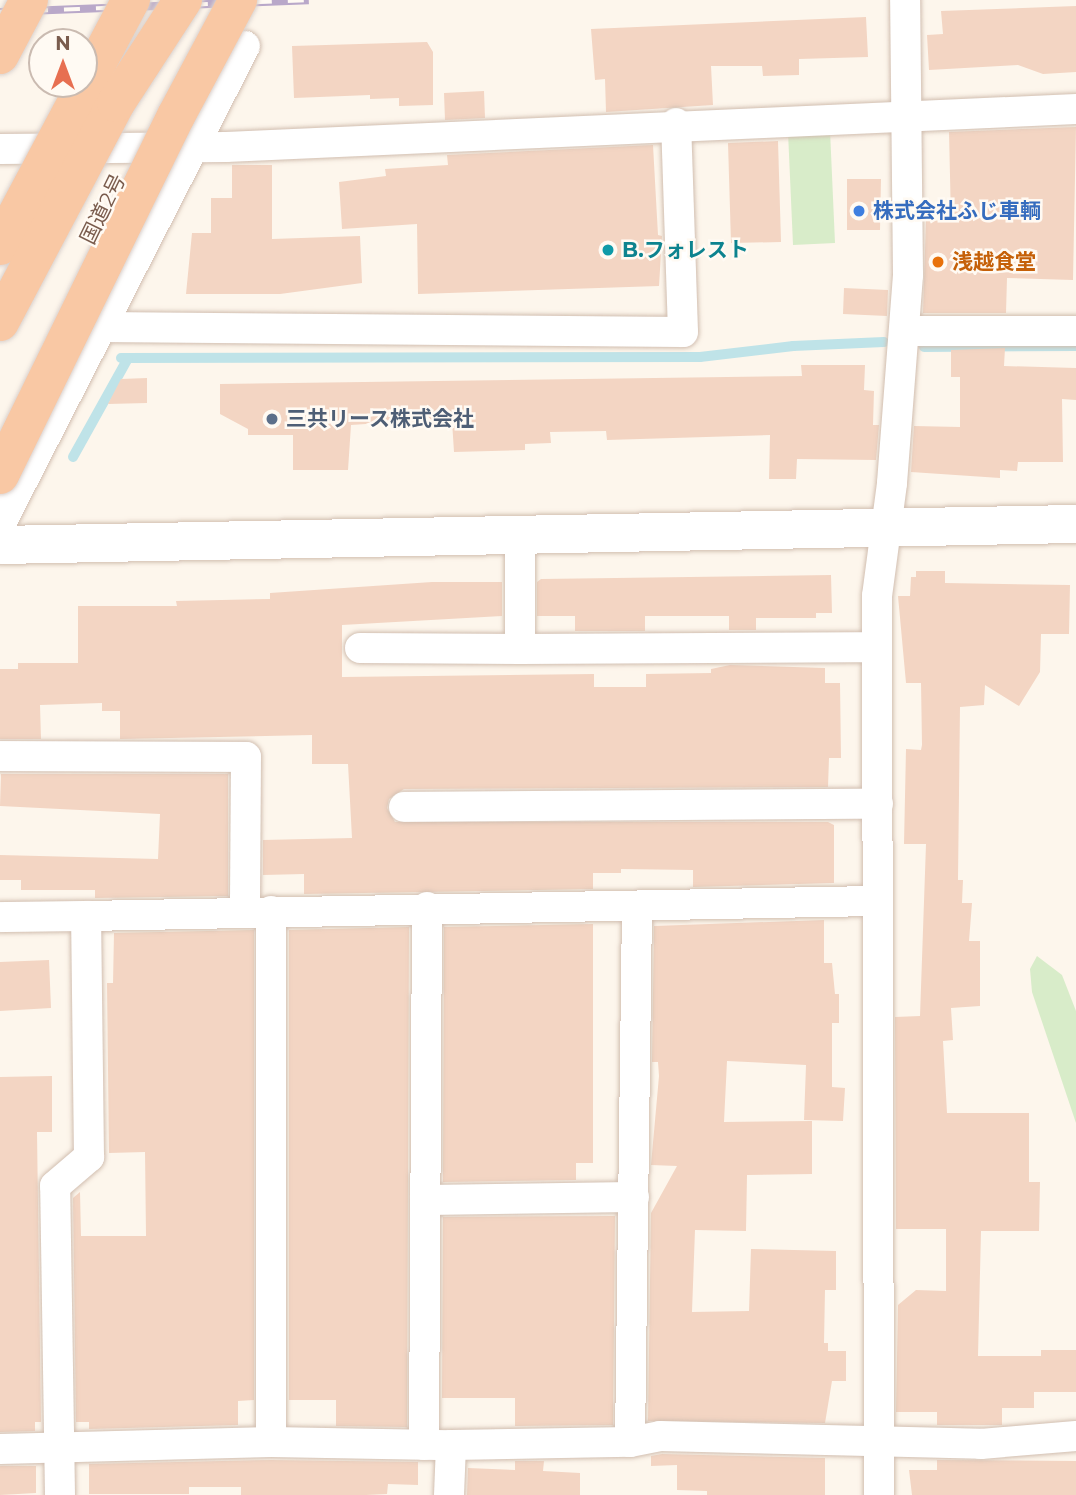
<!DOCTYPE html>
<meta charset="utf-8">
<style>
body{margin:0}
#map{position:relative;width:1076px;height:1495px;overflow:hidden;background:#fdf6ec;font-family:Montserrat,"Noto Sans JP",sans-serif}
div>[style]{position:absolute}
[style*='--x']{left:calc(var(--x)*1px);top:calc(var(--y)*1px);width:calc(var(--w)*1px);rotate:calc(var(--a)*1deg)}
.green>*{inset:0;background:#d8ecc9}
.stream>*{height:10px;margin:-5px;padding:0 5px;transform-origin:5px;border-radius:5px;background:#bfe3e8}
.building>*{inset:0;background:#f3d5c3}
.roads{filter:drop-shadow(0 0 2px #d1beb0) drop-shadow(0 0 2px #d1beb0)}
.minor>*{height:30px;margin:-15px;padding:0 15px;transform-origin:15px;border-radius:15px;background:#fff}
.tertiary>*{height:38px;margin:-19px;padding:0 19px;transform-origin:19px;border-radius:19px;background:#fff}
.rail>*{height:8px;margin-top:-4px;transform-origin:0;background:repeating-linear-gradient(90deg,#fffaf3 0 16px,#b9a8c9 0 32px);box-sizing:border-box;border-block:2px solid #b9a8c9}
.bridges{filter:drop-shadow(0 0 2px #dad1cd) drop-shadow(0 0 2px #dad1cd)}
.trunk-bridge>*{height:38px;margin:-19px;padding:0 19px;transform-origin:19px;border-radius:19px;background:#f9c8a4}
.dots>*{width:19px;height:19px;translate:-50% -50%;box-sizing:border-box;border:4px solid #fffaf3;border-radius:50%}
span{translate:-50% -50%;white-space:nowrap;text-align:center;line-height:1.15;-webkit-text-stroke:5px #fffaf3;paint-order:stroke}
.street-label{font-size:21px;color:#7a5c4d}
.shop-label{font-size:21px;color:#366cbe;font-weight:700}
.left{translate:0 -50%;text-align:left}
.culture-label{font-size:21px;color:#0d838f;font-weight:700}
.food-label{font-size:21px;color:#c56008;font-weight:700}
.service-label{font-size:21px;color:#4e5e75;font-weight:700}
.north{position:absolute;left:28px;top:28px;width:70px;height:70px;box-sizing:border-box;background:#fffaf3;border:2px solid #cabbb1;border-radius:50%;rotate:0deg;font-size:19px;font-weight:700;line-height:28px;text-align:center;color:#7a5c4d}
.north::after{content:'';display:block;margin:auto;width:24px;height:32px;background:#e76f51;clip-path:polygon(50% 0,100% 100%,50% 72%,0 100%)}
</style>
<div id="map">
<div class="green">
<i style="clip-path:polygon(830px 130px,835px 243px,793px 245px,788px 132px)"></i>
<i style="clip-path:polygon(1037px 956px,1062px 975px,1076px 1011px,1076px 1123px,1032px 992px,1030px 969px)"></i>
</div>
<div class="stream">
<i style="--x:924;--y:347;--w:152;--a:-0.4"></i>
<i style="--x:121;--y:358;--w:579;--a:-0.1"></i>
<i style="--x:700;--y:357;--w:94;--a:-6.7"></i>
<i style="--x:793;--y:346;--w:91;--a:-2.5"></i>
<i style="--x:73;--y:457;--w:113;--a:-60.9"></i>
</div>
<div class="building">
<i style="clip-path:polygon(1076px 6px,1076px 72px,1043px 74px,1018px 65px,929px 70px,927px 35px,943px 34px,941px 11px)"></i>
<i style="clip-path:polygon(866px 17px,868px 57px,799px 59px,799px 75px,763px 76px,762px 66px,711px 66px,713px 105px,606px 112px,605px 79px,595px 80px,591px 29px)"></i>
<i style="clip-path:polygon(427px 42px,433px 52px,433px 105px,399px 106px,399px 98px,370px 99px,370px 95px,294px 98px,292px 46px)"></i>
<i style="clip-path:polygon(484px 91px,485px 118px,445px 120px,444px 93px)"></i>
<i style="clip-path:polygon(1076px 127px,1073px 280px,1007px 278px,1006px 313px,923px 313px,926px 221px,951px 220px,949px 132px)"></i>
<i style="clip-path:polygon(778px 141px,781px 242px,731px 243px,728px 143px)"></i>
<i style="clip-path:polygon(653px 145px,658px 235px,662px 236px,659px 286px,418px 294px,417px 224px,342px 229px,339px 182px,386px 176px,385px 169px,448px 165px,447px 155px)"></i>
<i style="clip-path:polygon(232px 165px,272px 165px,272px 239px,360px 236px,362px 283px,280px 294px,186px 294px,192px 233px,211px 233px,211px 198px,232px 198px)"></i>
<i style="clip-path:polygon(847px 179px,881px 179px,880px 230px,847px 230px)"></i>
<i style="clip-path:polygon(844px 288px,888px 290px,887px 316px,843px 314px)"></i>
<i style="clip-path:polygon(1005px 348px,1004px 366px,1076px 368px,1076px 400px,1062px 399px,1063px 462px,1018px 462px,1017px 471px,1000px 470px,1000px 478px,911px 472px,914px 426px,960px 427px,960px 377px,951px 377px,951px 350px)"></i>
<i style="clip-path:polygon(801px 365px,865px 365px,864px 390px,874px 391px,873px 425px,879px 425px,876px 460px,797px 459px,796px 479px,769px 479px,770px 435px,607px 440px,606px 431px,550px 432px,551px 443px,525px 444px,525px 450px,454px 452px,452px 421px,395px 422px,351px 425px,348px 470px,293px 470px,293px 435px,248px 435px,248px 429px,220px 414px,220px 384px,802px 376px)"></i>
<i style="clip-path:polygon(147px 378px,147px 403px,108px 404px,121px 379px)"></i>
<i style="clip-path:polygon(916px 571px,945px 571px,945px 583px,1070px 585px,1069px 634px,1041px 634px,1040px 672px,1019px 706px,985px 685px,984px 705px,960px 707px,958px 880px,963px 880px,962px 903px,972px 903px,969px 941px,980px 941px,980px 1006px,951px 1008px,953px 1040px,943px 1041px,947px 1113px,1029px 1113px,1029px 1182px,1040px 1182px,1039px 1231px,981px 1231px,978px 1356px,1041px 1356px,1041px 1350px,1076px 1350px,1076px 1392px,1034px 1392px,1034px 1408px,1002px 1408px,1002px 1425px,937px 1425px,937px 1412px,896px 1412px,898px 1305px,916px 1290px,946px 1291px,946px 1229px,896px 1229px,895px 1017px,920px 1016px,926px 844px,904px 844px,906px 749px,921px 750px,922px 745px,921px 683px,906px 683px,898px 596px,910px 596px,911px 577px,916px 577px)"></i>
<i style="clip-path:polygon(831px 575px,832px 613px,816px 613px,816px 618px,756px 618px,756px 630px,729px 630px,729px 616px,645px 616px,645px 631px,575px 631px,575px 616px,537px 616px,537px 582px,541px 579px)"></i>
<i style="clip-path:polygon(432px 582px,502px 582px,502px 616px,342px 625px,342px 677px,594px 674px,594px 687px,646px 687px,646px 674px,711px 673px,711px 669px,730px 665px,825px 668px,825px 683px,840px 683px,841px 758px,829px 758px,828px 787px,404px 789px,389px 799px,387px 808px,395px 822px,828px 822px,834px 825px,834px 883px,693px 887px,693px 870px,621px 869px,621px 873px,593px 873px,593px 889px,304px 894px,304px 874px,263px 875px,263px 840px,352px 838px,348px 764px,312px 764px,312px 735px,120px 739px,120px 711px,102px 711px,102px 703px,40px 705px,41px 739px,0 739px,0 669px,18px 669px,18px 663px,78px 663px,78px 606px,177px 606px,176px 601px,270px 599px,270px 593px)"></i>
<i style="clip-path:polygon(1px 774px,228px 774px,228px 896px,95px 898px,95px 890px,21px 890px,21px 880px,0 880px,0 855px,158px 859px,160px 814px,0 806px)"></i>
<i style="clip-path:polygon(824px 920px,824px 963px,832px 963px,835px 994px,839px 994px,839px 1023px,832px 1023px,832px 1087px,845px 1088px,843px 1121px,804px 1120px,806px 1065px,727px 1061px,724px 1122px,812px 1121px,812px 1174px,747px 1175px,746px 1231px,695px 1230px,692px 1312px,749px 1311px,751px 1249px,836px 1251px,836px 1290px,825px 1290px,824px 1343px,828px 1343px,828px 1351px,846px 1351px,846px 1381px,832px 1381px,825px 1423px,648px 1421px,651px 1213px,677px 1166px,651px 1165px,659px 1076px,658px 1062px,652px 1062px,654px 926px)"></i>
<i style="clip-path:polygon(593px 924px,593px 1163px,576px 1163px,576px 1180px,443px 1182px,444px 927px)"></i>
<i style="clip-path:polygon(409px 927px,407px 1427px,336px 1426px,336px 1400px,289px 1400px,289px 930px)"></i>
<i style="clip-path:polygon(254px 930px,254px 1400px,238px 1401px,238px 1425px,89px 1429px,89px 1422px,76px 1422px,73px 1198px,80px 1192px,81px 1236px,146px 1236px,145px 1152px,109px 1153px,107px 983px,113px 983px,114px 933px)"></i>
<i style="clip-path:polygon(49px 960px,51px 1008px,0 1011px,0 962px)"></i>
<i style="clip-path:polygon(52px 1076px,52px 1132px,37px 1132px,41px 1422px,35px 1422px,35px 1431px,0 1432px,0 1077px)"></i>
<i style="clip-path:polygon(615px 1216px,613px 1425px,515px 1426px,515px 1398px,442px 1398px,443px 1217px)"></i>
<i style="clip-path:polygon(662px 1454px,825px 1458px,825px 1495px,707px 1495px,707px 1491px,677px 1490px,677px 1465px,651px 1466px,651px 1456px)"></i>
<i style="clip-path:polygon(271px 1460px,418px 1462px,418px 1485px,388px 1484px,387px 1494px,366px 1495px,241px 1495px,241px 1487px,189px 1487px,189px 1494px,89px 1494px,89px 1464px)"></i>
<i style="clip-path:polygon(937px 1460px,1076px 1461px,1076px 1495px,912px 1495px,909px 1470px,937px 1470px)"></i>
<i style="clip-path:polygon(515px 1461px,544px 1461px,543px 1471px,580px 1473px,580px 1495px,467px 1495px,468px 1468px,515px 1470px)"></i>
<i style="clip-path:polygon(0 1466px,36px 1466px,36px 1493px,0 1495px)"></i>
</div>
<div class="roads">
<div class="minor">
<i style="--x:0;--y:149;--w:226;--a:-0.5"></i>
<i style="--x:226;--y:147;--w:851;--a:-2.56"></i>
<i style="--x:99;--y:327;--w:584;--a:0.49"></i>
<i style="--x:683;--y:332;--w:209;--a:-91.9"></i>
<i style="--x:904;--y:331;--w:172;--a:0"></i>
<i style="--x:0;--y:525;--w:538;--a:-62.91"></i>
<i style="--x:520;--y:536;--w:113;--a:90"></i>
<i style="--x:520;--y:649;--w:357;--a:-0.3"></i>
<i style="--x:360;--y:648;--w:160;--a:0.4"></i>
<i style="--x:0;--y:756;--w:246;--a:0.2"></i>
<i style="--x:246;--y:757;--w:155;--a:90.4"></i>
<i style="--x:404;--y:807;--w:474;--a:-0.4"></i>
<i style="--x:0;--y:917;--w:86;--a:-0.7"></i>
<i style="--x:425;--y:1200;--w:209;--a:-0.8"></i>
<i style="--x:271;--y:1442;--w:531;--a:-90"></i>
<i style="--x:630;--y:1442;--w:534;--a:-89.25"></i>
<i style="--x:424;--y:1445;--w:538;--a:-89.68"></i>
<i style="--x:0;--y:1449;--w:271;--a:-1.5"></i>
<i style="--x:271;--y:1442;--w:180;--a:1"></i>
<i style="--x:451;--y:1445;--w:179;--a:-1"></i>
<i style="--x:630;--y:1442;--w:31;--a:-11"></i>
<i style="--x:660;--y:1436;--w:321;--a:1.4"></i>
<i style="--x:981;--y:1444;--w:95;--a:-4.8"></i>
<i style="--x:60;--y:1495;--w:309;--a:-90.9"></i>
<i style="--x:55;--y:1186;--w:45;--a:-40.5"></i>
<i style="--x:89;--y:1157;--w:241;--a:-90.7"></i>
<i style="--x:86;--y:916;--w:792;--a:-1.09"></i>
<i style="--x:449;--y:1495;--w:50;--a:-87.7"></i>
<i style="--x:879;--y:1495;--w:899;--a:-90.13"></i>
<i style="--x:877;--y:596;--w:114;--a:-82.4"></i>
<i style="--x:892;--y:483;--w:209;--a:-85.6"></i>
<i style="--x:908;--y:275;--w:275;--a:-90.6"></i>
</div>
<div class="tertiary">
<i style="--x:0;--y:545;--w:1076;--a:-1.12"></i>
</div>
</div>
<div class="rail">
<i style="--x:0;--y:12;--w:309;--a:-2.2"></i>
</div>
<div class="bridges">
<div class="trunk-bridge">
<i style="--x:0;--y:55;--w:62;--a:-62.2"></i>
<i style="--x:0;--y:246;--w:279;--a:-62"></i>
<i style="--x:0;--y:322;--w:248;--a:-62.1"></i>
<i style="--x:116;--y:103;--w:123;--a:-57"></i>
<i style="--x:0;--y:475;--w:400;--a:-63.9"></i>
<i style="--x:176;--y:116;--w:132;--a:-61.9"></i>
</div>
</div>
<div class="dots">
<i style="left:859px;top:211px;background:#3f7fe0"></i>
<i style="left:608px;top:250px;background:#0f9aa8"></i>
<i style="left:938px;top:262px;background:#e8710a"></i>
<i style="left:272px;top:419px;background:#5c6f8a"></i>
</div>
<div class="street-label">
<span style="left:103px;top:209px;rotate:-64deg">国道2号</span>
</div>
<div class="shop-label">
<span class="left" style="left:873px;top:211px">株式会社ふじ車輌</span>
</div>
<div class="culture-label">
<span class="left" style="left:622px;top:250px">B.フォレスト</span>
</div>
<div class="food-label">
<span class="left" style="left:952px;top:262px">浅越食堂</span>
</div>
<div class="service-label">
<span class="left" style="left:286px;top:419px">三共リース株式会社</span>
</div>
<div class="north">N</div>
</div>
